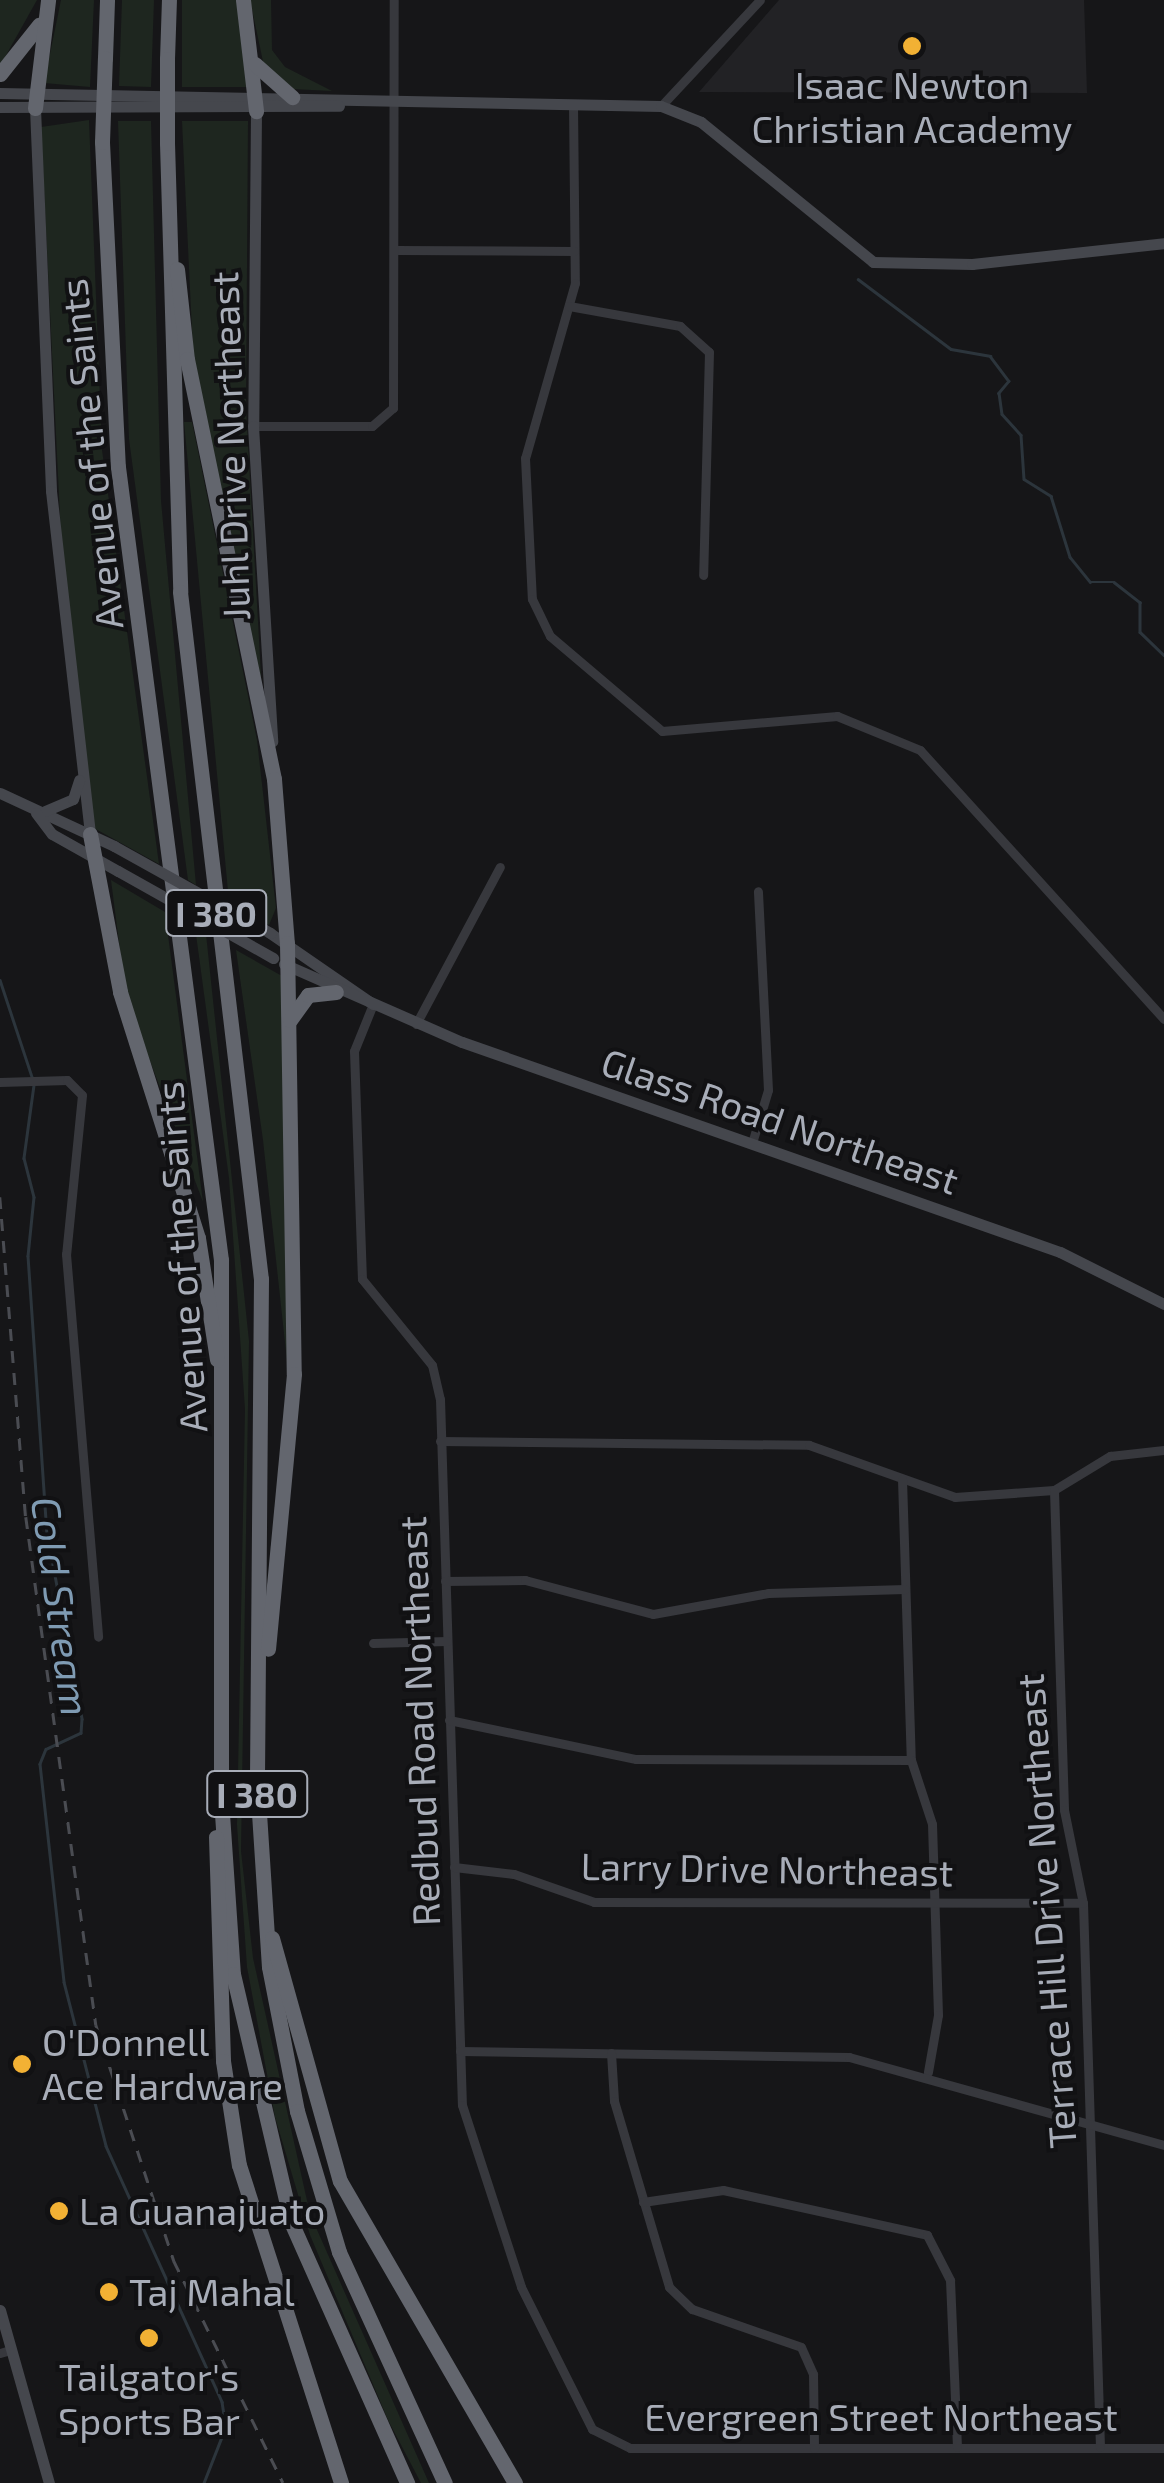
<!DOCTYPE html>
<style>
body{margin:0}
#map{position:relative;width:1164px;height:2483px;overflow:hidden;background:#161618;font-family:"Exo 2",sans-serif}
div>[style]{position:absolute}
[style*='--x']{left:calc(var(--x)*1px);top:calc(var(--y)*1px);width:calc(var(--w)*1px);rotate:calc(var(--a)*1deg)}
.built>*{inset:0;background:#222225}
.green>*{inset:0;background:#1e261f}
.stream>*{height:2.5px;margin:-1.25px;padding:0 1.25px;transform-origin:1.25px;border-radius:1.25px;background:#2c353c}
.street>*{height:9px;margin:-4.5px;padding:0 4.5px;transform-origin:4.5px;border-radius:4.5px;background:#37383d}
.secondary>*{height:11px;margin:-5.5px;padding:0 5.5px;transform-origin:5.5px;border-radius:5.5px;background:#45474d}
.highway>*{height:15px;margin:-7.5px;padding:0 7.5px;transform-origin:7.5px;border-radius:7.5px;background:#63666e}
.rail>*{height:2.5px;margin-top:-1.25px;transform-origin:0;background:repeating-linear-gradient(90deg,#4a4c52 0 12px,transparent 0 22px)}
.secondary-bridge>*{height:11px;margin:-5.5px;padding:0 5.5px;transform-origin:5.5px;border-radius:5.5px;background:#45474d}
.highway-bridge>*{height:15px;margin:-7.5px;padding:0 7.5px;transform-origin:7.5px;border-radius:7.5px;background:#63666e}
.dots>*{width:28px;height:28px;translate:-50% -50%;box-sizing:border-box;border:5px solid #111113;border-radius:50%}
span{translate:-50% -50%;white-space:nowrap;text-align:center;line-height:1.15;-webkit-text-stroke:8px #111113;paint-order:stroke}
.shield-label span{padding:2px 8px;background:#111113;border:2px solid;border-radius:8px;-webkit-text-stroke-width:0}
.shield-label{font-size:35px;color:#a8adb8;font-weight:700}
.poi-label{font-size:38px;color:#a8adb8}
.left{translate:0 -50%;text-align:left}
.street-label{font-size:38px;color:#a8adb8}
.water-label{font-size:40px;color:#7f9bb3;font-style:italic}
</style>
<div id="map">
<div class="built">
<i style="clip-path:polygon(779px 0,1084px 0,1087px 93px,699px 92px)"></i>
</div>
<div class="green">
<i style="clip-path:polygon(0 0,37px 0,0 66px)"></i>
<i style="clip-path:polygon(61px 0,94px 0,90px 87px,44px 83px)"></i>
<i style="clip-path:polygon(122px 0,154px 0,151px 87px,119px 86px)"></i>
<i style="clip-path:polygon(182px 0,237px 0,248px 87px,182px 87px)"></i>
<i style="clip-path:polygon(250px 0,271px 0,272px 50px,285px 67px,332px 91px,292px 89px,265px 71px)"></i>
<i style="clip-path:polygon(89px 120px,102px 450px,159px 864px,92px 827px,62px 557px,41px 127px)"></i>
<i style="clip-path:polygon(118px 121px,151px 121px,161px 501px,196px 885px,188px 880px,129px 439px)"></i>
<i style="clip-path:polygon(182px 121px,248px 121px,246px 408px,262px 693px,193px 352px)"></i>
<i style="clip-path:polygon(184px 422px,192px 422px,257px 740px,276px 908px,269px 925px,229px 902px)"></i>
<i style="clip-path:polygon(111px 880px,165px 912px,203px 1202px,126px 997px)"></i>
<i style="clip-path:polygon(195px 927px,206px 934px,249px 1341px,241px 1851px,253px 1958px,310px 2214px,429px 2483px,421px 2483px,388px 2420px,310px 2235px,275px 2117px,247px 1967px,237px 1825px,245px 1409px,229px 1178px)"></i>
<i style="clip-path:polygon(236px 950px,282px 976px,287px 1361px,263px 1140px)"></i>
</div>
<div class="stream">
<i style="--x:858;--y:279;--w:116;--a:37"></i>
<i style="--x:951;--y:349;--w:40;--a:10"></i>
<i style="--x:990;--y:356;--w:31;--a:53"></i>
<i style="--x:1009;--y:381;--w:16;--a:130"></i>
<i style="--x:999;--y:393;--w:21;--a:82"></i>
<i style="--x:1002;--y:414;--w:28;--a:48"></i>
<i style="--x:1021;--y:435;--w:44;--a:86.1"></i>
<i style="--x:1024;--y:479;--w:32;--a:32"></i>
<i style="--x:1051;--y:496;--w:64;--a:72.7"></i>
<i style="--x:1070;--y:557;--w:32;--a:51"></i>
<i style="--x:1090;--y:582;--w:24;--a:0"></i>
<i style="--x:1114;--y:582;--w:33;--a:38"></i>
<i style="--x:1140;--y:602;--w:30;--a:90"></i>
<i style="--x:1140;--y:632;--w:33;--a:44"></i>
<i style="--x:0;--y:980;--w:102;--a:71.7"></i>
<i style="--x:34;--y:1085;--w:74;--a:97.8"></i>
<i style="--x:24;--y:1158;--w:40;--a:75.6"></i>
<i style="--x:34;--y:1197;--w:59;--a:95.8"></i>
<i style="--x:28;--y:1256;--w:278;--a:86.1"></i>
<i style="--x:47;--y:1533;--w:189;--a:79.3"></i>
<i style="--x:82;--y:1719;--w:14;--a:94"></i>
<i style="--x:81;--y:1733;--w:38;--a:155"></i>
<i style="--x:46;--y:1749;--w:16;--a:112"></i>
<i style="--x:40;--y:1764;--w:219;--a:83.7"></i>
<i style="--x:64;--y:1982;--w:169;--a:75.6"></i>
<i style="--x:106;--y:2146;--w:281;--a:65.6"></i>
<i style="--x:222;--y:2402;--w:25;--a:81"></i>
<i style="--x:226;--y:2427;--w:60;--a:111.4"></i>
</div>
<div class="street">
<i style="--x:573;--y:105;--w:178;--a:89.4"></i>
<i style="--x:575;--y:283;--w:182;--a:105.9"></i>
<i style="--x:525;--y:458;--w:141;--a:87.2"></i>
<i style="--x:532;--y:599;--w:41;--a:64.1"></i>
<i style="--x:550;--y:636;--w:147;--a:40.3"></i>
<i style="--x:662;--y:731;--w:176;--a:-4.9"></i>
<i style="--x:837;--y:716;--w:90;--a:22.3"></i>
<i style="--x:920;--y:750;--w:363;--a:47.8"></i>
<i style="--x:661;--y:106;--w:145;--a:-47"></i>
<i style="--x:395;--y:250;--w:179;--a:0.3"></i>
<i style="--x:569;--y:306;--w:113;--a:10.2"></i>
<i style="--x:680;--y:326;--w:39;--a:42"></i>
<i style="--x:709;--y:352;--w:223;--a:91.5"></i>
<i style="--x:253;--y:426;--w:119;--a:0"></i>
<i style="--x:372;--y:426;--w:28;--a:-41"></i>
<i style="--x:393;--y:408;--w:408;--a:-89.9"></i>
<i style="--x:373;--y:1004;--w:51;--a:112"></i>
<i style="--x:354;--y:1051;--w:228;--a:88"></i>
<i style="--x:362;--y:1279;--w:111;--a:50.9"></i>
<i style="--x:432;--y:1365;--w:35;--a:77"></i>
<i style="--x:440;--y:1399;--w:706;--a:88.22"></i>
<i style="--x:462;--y:2105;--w:191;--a:72"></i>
<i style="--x:521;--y:2287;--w:159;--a:63.4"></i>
<i style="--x:592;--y:2429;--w:42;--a:26.6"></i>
<i style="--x:630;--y:2448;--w:534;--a:0"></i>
<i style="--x:416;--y:1024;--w:178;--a:-61.9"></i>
<i style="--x:0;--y:1082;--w:67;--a:-1.7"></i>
<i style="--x:67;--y:1080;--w:21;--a:45"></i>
<i style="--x:82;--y:1095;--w:160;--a:95.7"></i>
<i style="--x:66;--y:1254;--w:384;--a:85.2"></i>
<i style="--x:752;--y:1143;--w:55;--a:-73.2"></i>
<i style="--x:768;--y:1090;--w:199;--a:-92.9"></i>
<i style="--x:440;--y:1441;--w:369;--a:0.6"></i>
<i style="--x:809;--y:1445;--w:155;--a:19.6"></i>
<i style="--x:955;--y:1497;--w:99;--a:-4"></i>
<i style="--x:1054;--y:1490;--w:66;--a:-31.3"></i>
<i style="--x:1110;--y:1456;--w:54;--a:-6.3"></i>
<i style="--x:902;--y:1479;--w:281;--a:88.2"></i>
<i style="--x:911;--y:1760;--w:67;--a:71.8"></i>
<i style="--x:932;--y:1824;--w:191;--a:88.2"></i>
<i style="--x:938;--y:2015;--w:58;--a:100"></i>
<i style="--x:1054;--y:1490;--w:320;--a:88.2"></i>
<i style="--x:1064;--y:1810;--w:95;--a:78.5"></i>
<i style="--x:1083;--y:1903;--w:544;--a:88.21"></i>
<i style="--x:445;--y:1581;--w:80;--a:-0.7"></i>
<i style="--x:525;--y:1580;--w:132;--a:14.9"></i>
<i style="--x:653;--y:1614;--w:117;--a:-10.3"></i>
<i style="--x:768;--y:1593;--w:137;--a:-1.7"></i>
<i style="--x:373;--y:1643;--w:74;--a:-1.5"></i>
<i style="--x:449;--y:1720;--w:191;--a:11.8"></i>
<i style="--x:636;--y:1759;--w:275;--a:0.2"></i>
<i style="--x:454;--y:1867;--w:60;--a:6.7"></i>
<i style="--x:514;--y:1874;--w:85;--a:19.3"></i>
<i style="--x:594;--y:1902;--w:489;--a:0.1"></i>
<i style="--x:460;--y:2051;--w:389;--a:0.9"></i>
<i style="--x:849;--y:2057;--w:327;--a:15.6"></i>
<i style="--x:611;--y:2053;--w:48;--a:86.4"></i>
<i style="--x:614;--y:2101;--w:194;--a:73.5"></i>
<i style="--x:669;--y:2287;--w:32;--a:44"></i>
<i style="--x:692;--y:2309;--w:115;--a:19.2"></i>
<i style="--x:801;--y:2347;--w:30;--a:66"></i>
<i style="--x:813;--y:2374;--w:74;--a:89.2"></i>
<i style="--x:643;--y:2202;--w:81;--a:-8.5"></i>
<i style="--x:723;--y:2190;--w:209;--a:12.4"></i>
<i style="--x:927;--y:2235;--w:51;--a:62.9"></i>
<i style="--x:950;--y:2280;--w:167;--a:87.6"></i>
<i style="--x:0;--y:2353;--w:10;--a:-17"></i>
</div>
<div class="secondary">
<i style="--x:0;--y:93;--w:661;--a:1.13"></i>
<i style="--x:661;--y:106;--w:43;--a:21.8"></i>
<i style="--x:701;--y:122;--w:222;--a:39.1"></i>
<i style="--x:873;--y:262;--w:99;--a:1.2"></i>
<i style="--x:972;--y:264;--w:193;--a:-6.2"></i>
<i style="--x:0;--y:107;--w:339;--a:-0.2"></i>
<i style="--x:35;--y:108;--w:383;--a:87.6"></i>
<i style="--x:51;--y:491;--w:345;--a:83.5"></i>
<i style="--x:256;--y:111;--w:315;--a:90.5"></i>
<i style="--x:253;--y:426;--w:316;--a:86.5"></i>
<i style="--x:0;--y:793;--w:126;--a:24.9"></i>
<i style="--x:45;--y:811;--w:30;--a:-23"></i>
<i style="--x:73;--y:799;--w:20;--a:-72"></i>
<i style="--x:36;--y:813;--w:26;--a:53"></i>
<i style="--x:52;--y:834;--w:76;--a:29.3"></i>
<i style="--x:270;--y:933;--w:125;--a:34.6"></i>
<i style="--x:284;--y:964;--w:194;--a:23.7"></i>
<i style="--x:462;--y:1042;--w:634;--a:19.35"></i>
<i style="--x:1060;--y:1252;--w:116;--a:26.6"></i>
<i style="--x:0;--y:2310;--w:180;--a:74.2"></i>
</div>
<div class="highway">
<i style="--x:243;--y:0;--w:112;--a:83.3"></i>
<i style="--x:105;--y:58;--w:58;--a:-88"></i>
<i style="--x:167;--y:59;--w:59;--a:-88.1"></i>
<i style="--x:255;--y:64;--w:50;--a:41.7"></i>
<i style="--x:0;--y:74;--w:63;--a:-51.5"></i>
<i style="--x:35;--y:108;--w:109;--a:-83.1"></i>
<i style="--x:102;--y:142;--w:325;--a:87.2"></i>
<i style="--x:118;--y:467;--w:800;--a:82.6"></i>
<i style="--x:221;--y:1260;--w:539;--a:90"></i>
<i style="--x:221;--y:1799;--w:175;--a:86.1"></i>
<i style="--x:233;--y:1974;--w:255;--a:76.8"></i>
<i style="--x:291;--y:2222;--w:286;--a:66"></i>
<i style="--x:167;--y:143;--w:449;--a:88.3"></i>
<i style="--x:180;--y:592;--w:692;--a:83.28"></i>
<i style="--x:261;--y:1279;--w:503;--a:90.46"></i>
<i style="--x:257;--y:1782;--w:185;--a:86.3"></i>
<i style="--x:269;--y:1967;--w:147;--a:79"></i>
<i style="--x:297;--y:2111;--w:147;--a:73.4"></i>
<i style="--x:339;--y:2252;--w:254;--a:65.4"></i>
<i style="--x:177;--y:269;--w:91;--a:83.7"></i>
<i style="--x:187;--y:359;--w:429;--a:78.3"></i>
<i style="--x:274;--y:779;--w:165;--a:85.5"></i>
<i style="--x:287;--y:943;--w:431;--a:89.1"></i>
<i style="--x:294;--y:1374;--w:276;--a:95.4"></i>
<i style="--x:90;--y:834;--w:161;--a:79.2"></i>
<i style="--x:120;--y:992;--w:258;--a:72.4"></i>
<i style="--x:198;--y:1238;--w:123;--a:81.1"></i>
<i style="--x:290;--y:1020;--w:31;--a:-54"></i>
<i style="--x:308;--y:995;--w:28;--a:-6"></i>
<i style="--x:216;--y:1837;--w:224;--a:88.2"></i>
<i style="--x:223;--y:2061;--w:105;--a:81.3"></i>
<i style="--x:239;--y:2165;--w:334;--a:72.2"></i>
<i style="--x:272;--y:1938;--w:252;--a:74.4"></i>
<i style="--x:340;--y:2181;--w:349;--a:59.9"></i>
</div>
<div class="rail">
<i style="--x:0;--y:1197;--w:321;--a:85.4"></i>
<i style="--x:26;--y:1517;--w:513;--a:82.15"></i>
<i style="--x:96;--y:2025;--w:249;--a:71.7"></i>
<i style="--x:174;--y:2261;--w:247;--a:63.8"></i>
</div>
<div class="secondary-bridge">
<i style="--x:114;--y:846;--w:179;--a:29.1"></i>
<i style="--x:118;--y:871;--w:178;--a:29.3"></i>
</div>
<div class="highway-bridge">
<i style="--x:102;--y:142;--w:84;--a:-88"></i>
<i style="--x:167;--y:143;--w:84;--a:-90"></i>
</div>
<div class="dots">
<i style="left:912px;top:46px;background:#f2b134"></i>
<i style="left:22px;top:2064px;background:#f2b134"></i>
<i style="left:59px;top:2211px;background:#f2b134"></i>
<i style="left:109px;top:2292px;background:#f2b134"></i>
<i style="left:149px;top:2338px;background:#f2b134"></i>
</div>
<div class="shield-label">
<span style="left:216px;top:913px">I 380</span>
<span style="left:257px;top:1794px">I 380</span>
</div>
<div class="poi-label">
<span style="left:912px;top:107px">Isaac Newton<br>Christian Academy</span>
<span class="left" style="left:42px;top:2064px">O'Donnell<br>Ace Hardware</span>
<span class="left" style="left:79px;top:2211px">La Guanajuato</span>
<span class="left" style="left:129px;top:2292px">Taj Mahal</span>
<span style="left:149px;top:2399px">Tailgator's<br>Sports Bar</span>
</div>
<div class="street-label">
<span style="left:230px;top:446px;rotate:-92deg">Juhl Drive Northeast</span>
<span style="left:91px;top:454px;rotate:-96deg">Avenue of the Saints</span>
<span style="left:780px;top:1121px;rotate:19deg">Glass Road Northeast</span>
<span style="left:181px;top:1257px;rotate:-94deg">Avenue of the Saints</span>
<span style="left:419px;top:1721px;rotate:-92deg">Redbud Road Northeast</span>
<span style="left:767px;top:1869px;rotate:1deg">Larry Drive Northeast</span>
<span style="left:1046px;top:1911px;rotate:-94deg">Terrace Hill Drive Northeast</span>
<span style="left:881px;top:2417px">Evergreen Street Northeast</span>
</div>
<div class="water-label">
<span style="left:62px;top:1606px;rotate:82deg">Cold Stream</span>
</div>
</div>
